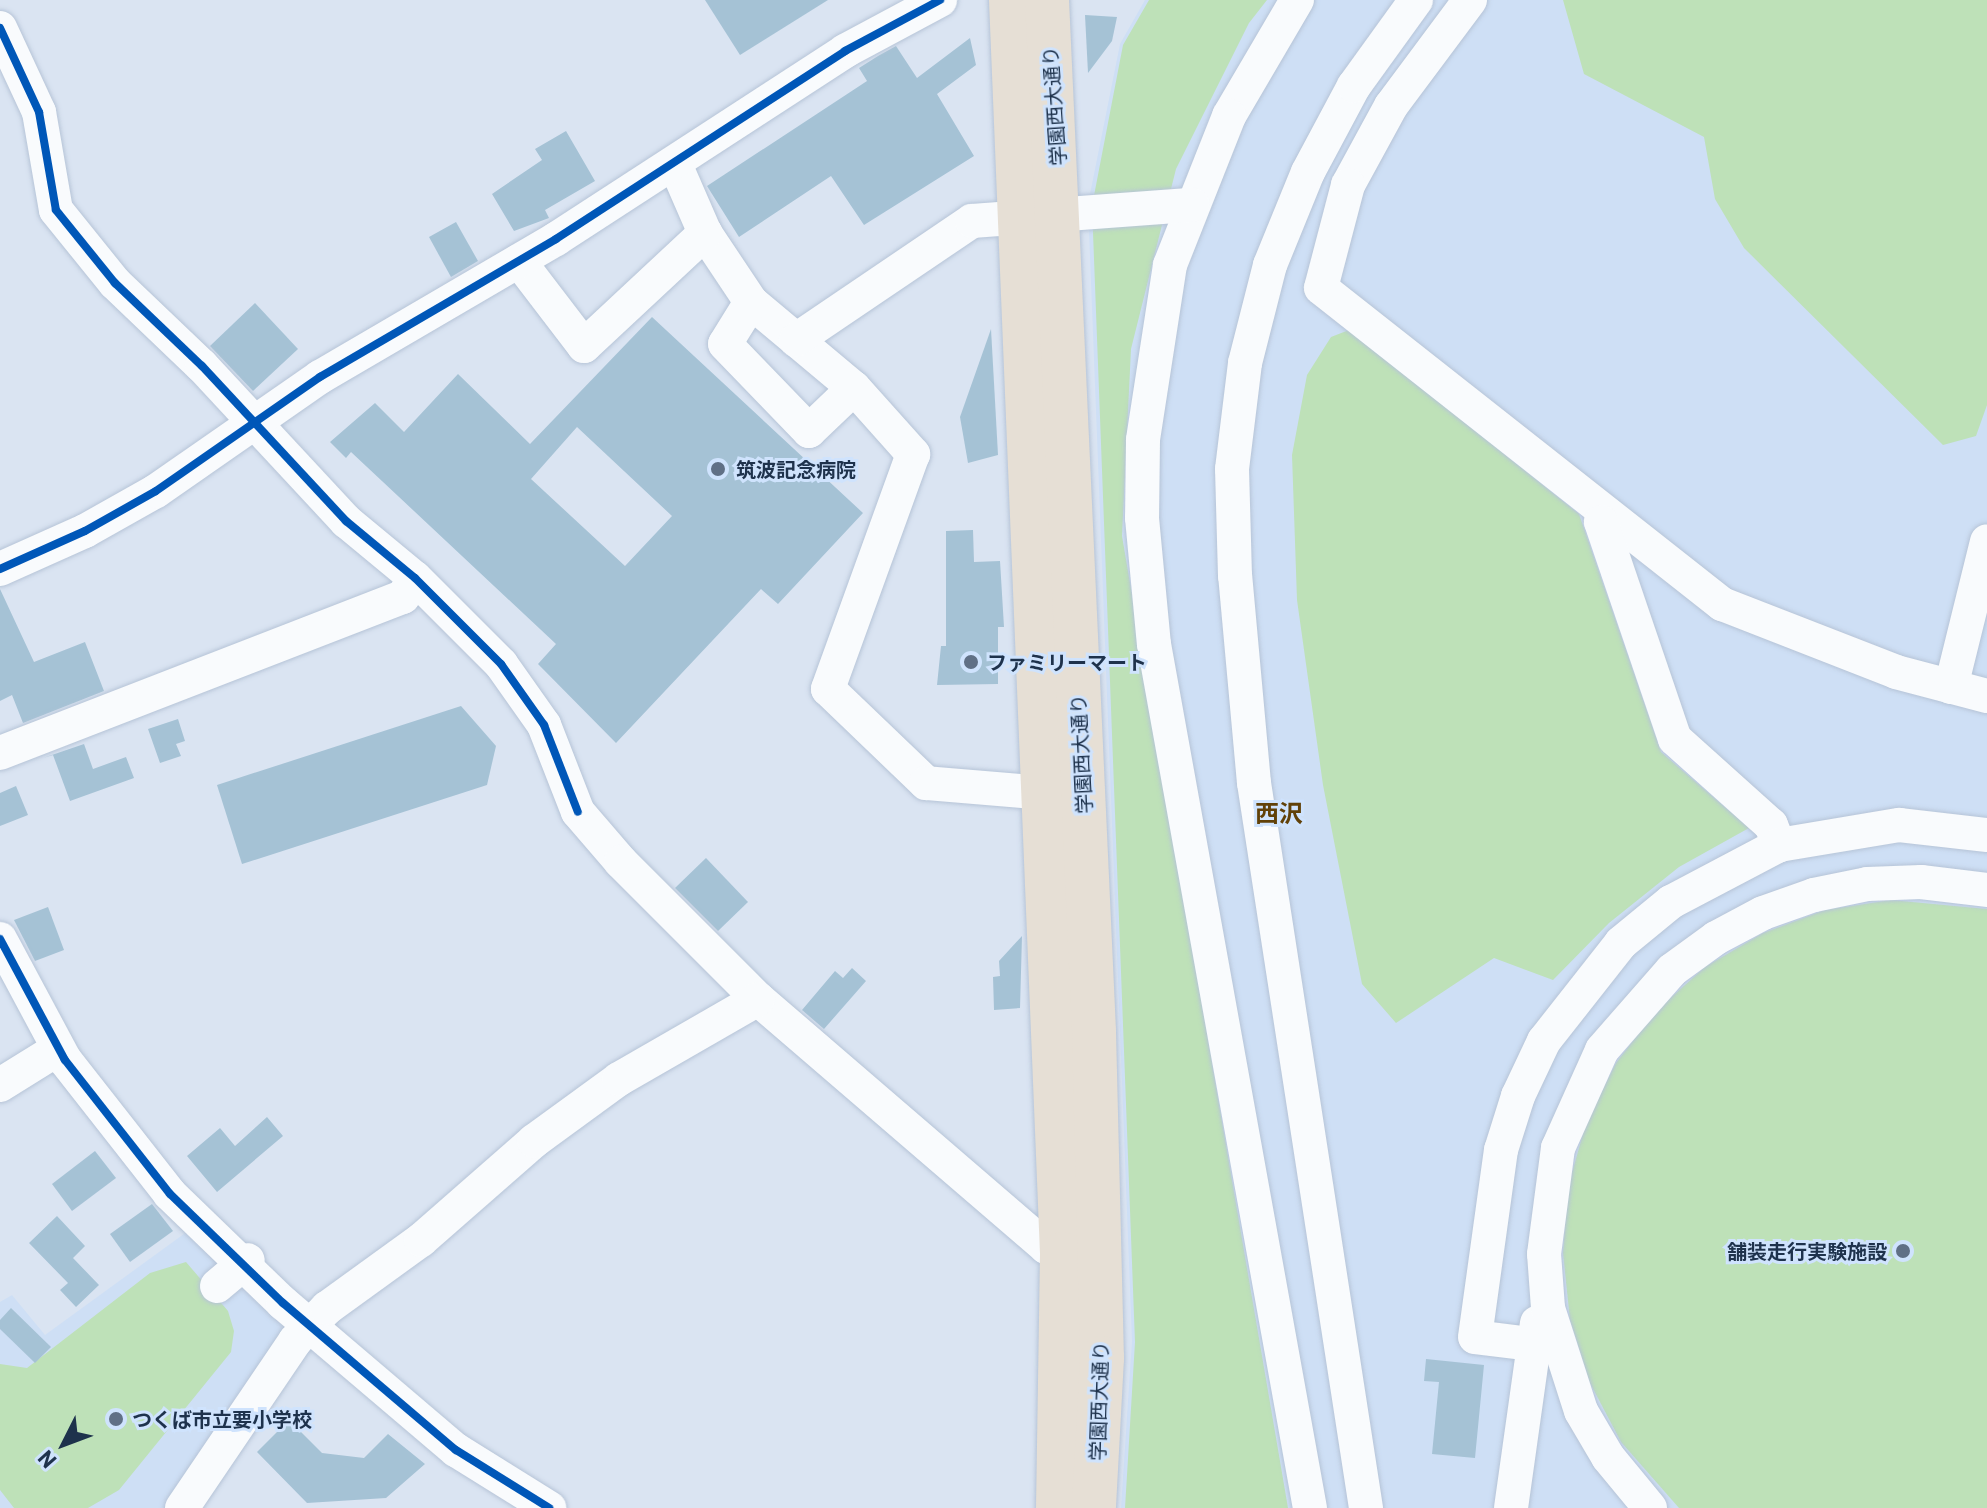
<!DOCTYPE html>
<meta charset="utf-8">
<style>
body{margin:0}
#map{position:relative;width:1987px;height:1508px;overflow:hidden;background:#dae4f2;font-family:Barlow,"Noto Sans JP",sans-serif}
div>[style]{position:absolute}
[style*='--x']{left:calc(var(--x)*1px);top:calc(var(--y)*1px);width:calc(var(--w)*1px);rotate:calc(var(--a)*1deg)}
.built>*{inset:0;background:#cedff5}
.green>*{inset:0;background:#bee1b8}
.building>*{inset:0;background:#a5c2d5}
.roads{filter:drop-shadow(0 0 2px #b6c4d7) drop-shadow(0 0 2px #b6c4d7)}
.minor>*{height:34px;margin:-17px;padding:0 17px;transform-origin:17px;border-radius:17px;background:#f9fbfd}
.highway>*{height:44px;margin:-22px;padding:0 22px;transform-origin:22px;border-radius:22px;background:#e6dfd5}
.cycleway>*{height:8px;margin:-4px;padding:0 4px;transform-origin:4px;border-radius:4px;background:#0057b8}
.dots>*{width:22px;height:22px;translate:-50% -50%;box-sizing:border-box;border:4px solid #cfe3fd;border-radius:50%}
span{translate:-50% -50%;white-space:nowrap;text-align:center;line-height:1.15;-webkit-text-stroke:6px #cfe3fd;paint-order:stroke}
.street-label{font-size:20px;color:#1e324c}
.poi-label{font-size:20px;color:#1e324c;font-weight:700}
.left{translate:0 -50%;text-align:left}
.right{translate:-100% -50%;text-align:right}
.quarter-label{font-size:24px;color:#614108;font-weight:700}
.north{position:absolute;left:24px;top:1404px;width:80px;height:80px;-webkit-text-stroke:6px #cfe3fd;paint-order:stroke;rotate:228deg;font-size:22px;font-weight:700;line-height:32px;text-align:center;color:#1e324c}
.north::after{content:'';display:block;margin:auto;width:28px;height:36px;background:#1e324c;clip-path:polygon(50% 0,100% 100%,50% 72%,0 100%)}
</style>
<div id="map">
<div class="built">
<i style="clip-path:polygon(1145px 0,1987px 0,1987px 1508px,1121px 1508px,1132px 1341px,1088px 204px,1120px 44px)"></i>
<i style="clip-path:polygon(188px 1231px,281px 1320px,283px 1340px,173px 1508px,0 1508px,0 1302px,12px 1295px,45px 1335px)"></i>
</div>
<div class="green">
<i style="clip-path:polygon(1149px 0,1267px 0,1249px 23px,1176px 169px,1131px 349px,1122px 536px,1288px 1508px,1125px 1508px,1135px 1342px,1092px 206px,1123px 45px)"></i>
<i style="clip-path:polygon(1563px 0,1987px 0,1987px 405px,1976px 436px,1943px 445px,1744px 248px,1715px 199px,1704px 137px,1584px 74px)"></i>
<i style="clip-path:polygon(1349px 330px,1579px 514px,1661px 752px,1749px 828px,1679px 867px,1609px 923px,1553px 980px,1494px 958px,1396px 1023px,1362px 984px,1323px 785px,1297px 600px,1292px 455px,1307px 375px,1331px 337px)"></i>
<i style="clip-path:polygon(1891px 900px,1987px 909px,1987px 1508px,1679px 1508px,1621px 1442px,1590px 1383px,1570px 1320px,1563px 1253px,1568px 1187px,1586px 1123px,1616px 1063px,1656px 1011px,1705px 967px,1763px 933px,1825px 910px)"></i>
<i style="clip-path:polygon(186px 1262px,228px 1311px,234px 1331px,231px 1352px,119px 1490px,88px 1508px,14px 1508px,0 1490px,0 1364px,27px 1368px,150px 1273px)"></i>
</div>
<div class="building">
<i style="clip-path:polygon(705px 0,828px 0,740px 55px)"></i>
<i style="clip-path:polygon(1085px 15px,1117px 17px,1112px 41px,1088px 73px)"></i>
<i style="clip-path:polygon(970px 38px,976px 65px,937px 94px,974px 156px,864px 225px,831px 176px,739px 237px,707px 186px,867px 81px,859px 68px,878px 56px,896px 46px,917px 78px)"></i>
<i style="clip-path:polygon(566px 131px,595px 181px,545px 210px,549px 218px,514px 231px,492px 194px,542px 160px,535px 149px)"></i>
<i style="clip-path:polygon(456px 222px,478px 261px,451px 277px,429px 237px)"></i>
<i style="clip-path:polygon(255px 303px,298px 349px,253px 391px,210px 346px)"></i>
<i style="clip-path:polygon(evenodd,652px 317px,863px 513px,778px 604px,761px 589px,616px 743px,538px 664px,556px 644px,351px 452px,346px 458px,330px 442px,375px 403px,404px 432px,458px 374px,530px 444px,652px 317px,577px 427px,672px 516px,625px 566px,531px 479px,577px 427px)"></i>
<i style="clip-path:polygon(991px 329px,998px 455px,968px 463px,960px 417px)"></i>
<i style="clip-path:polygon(973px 530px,974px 562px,1000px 561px,1004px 627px,998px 627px,998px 684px,937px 685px,941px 646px,946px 646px,946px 531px)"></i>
<i style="clip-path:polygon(0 589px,34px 662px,85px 642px,104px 691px,23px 723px,12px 695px,0 701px)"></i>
<i style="clip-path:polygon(461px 706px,496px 746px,487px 785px,242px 864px,217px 785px)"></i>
<i style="clip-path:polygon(178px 719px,185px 741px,176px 744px,181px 756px,160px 763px,148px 729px)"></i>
<i style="clip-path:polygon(84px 744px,93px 769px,126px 757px,134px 778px,70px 801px,53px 755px,43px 758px)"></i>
<i style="clip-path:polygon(16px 786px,28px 815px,0 826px,0 793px)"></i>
<i style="clip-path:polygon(706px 858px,748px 902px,718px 931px,675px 888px)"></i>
<i style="clip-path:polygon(48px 907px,64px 950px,35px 961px,14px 920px)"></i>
<i style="clip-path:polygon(1022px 936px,1020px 1008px,994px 1010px,993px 977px,1000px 976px,999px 961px)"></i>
<i style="clip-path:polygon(852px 968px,866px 981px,824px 1029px,802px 1010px,835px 971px,843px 978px)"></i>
<i style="clip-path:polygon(267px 1117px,283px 1136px,217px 1192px,187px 1156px,220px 1128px,235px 1146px)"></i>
<i style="clip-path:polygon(95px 1151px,116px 1178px,72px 1211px,52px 1184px)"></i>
<i style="clip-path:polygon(152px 1204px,173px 1231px,130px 1262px,110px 1234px)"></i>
<i style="clip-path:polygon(57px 1216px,85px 1246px,73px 1258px,99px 1285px,76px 1307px,60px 1290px,68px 1283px,29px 1243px)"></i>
<i style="clip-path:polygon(11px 1308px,51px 1347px,35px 1363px,0 1329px,0 1320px)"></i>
<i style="clip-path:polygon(1426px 1359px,1484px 1365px,1475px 1458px,1432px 1454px,1439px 1382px,1424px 1381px)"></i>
<i style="clip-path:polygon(289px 1420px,322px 1453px,364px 1458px,388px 1434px,425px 1464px,386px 1498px,307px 1503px,257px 1452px)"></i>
</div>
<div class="roads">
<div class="minor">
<i style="--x:1297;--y:0;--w:134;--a:120.4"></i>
<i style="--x:1229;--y:116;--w:160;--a:111.6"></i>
<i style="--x:1170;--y:265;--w:177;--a:98.8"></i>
<i style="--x:1143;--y:440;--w:78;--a:90.7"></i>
<i style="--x:1142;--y:518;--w:127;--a:84.6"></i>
<i style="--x:1154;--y:644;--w:878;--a:79.77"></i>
<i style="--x:1470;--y:0;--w:132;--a:126.7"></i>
<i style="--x:1391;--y:106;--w:90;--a:118.6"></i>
<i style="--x:1348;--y:185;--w:106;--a:104.7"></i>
<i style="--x:1321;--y:288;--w:511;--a:38.24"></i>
<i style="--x:1722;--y:604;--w:187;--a:21.3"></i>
<i style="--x:1896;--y:672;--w:94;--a:14.8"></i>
<i style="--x:0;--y:28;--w:93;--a:65.1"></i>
<i style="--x:39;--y:112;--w:99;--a:80.2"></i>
<i style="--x:56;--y:210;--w:94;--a:51.1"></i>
<i style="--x:115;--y:283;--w:120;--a:43.7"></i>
<i style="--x:202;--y:366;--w:212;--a:47.1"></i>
<i style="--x:346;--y:521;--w:89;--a:39.6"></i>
<i style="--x:415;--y:578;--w:122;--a:45"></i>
<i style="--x:501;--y:664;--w:75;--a:54.8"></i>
<i style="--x:544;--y:725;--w:93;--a:68.7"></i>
<i style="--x:578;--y:812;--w:66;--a:49.3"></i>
<i style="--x:621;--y:862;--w:194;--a:45"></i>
<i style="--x:758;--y:999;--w:380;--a:40.7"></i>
<i style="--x:1046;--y:1247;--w:17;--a:24"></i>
<i style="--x:705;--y:233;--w:83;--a:56.3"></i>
<i style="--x:751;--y:302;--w:134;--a:39.9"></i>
<i style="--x:854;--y:388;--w:89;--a:48.2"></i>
<i style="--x:913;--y:454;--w:250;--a:109.9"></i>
<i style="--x:828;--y:689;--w:136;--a:43.8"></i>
<i style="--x:926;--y:783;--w:119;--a:4.8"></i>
<i style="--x:519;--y:261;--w:107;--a:52.6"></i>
<i style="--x:584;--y:346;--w:166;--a:-43"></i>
<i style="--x:705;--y:233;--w:75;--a:-113.5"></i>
<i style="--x:751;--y:302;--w:49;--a:121.8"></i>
<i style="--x:725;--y:344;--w:121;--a:46"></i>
<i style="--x:809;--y:431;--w:62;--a:-43.7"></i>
<i style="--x:796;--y:340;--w:212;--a:-34.1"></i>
<i style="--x:972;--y:221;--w:221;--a:-4.2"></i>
<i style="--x:1607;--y:514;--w:10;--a:127"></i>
<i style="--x:1601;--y:522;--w:229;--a:71.2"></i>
<i style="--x:1675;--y:739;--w:129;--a:41.9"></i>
<i style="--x:1771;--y:825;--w:22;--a:68"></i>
<i style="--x:0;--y:569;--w:93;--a:-24.1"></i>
<i style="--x:85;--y:531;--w:81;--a:-29.4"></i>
<i style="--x:156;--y:491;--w:200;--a:-34.8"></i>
<i style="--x:320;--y:377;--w:273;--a:-30.3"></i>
<i style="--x:556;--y:239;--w:345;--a:-33"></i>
<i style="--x:845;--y:51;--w:108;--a:-28.2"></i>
<i style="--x:1951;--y:687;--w:150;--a:-76.1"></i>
<i style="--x:0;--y:753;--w:432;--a:-21.2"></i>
<i style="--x:403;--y:597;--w:22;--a:-58"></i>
<i style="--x:0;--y:939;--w:137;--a:61.8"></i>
<i style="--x:65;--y:1060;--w:170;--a:51.9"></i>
<i style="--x:170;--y:1194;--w:157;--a:44"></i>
<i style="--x:283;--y:1303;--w:227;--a:40.4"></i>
<i style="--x:456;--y:1450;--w:110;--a:31.9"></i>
<i style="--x:0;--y:1085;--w:68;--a:-31.8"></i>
<i style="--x:217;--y:1286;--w:40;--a:-40"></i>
<i style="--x:1531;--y:1344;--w:56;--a:-172.9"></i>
<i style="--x:1475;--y:1337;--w:189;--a:-82.1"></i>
<i style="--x:1501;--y:1150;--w:57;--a:-72.5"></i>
<i style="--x:1518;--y:1096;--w:61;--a:-64.7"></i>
<i style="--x:1544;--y:1041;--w:125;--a:-51.8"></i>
<i style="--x:1621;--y:943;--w:65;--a:-39.4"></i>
<i style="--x:1671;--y:902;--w:122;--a:-27.8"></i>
<i style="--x:1779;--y:845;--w:122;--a:-9.5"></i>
<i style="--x:1899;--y:825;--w:89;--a:6.5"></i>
<i style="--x:182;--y:1508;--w:202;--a:-55.9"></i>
<i style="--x:295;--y:1341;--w:46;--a:-45.9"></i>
<i style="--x:327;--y:1308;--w:116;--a:-35.9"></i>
<i style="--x:421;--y:1240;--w:150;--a:-41.2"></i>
<i style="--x:534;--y:1141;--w:105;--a:-36.1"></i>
<i style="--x:619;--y:1079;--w:160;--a:-29.9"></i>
<i style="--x:1366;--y:1508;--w:734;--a:-98.78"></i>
<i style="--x:1254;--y:783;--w:208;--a:-95.2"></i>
<i style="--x:1235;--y:576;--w:107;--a:-91.6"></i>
<i style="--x:1232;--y:469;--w:107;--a:-83"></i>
<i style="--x:1245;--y:363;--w:101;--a:-75.7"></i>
<i style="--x:1270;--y:265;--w:100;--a:-67.8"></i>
<i style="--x:1308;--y:172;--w:98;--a:-61.9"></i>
<i style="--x:1354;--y:86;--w:106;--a:-54.2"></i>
<i style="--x:1511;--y:1508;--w:187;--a:-82"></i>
<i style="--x:1650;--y:1508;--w:66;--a:-129.5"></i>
<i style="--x:1608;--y:1457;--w:53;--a:-120.4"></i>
<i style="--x:1581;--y:1411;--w:108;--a:-107.8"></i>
<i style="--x:1548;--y:1308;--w:54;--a:-94.2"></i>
<i style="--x:1544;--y:1254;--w:107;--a:-82.5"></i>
<i style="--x:1558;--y:1148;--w:107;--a:-65.8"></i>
<i style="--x:1602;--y:1050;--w:106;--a:-48.8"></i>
<i style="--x:1672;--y:970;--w:54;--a:-36"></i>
<i style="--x:1716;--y:938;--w:53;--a:-28"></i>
<i style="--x:1763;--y:913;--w:54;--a:-19.4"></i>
<i style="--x:1814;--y:895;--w:54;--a:-11.7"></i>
<i style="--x:1867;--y:884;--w:54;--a:-2.1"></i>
<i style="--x:1921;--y:882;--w:66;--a:6.9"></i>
</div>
<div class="highway">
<i style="--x:1011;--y:0;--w:1255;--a:87.67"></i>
<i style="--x:1062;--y:1254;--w:254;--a:90.9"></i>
<i style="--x:1047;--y:0;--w:1033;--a:87.39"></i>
<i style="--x:1094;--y:1032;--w:326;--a:88.6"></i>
<i style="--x:1102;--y:1358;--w:150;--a:93.1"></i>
</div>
</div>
<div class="cycleway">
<i style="--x:0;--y:28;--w:93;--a:65.1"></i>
<i style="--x:39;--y:112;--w:99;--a:80.2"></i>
<i style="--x:56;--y:210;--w:94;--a:51.1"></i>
<i style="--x:115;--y:283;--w:120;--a:43.7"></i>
<i style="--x:202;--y:366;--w:212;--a:47.1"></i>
<i style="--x:346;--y:521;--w:89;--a:39.6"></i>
<i style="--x:415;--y:578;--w:122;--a:45"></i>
<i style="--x:501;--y:664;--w:75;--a:54.8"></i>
<i style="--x:544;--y:725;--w:93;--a:68.7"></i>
<i style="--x:0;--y:569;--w:93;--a:-24.1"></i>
<i style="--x:85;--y:531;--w:81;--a:-29.4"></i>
<i style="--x:156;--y:491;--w:200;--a:-34.8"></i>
<i style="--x:320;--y:377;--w:273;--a:-30.3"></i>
<i style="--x:556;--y:239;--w:345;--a:-33"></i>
<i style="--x:845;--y:51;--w:108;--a:-28.2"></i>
<i style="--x:0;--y:939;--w:137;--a:61.8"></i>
<i style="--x:65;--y:1060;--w:170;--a:51.9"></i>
<i style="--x:170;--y:1194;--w:157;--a:44"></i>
<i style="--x:283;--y:1303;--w:227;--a:40.4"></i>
<i style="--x:456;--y:1450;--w:110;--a:31.9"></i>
</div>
<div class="dots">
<i style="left:718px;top:469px;background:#607086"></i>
<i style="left:971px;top:662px;background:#607086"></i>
<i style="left:1903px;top:1251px;background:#607086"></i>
<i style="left:116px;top:1419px;background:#607086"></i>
</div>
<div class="street-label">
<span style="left:1054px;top:106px;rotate:-94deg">学園西大通り</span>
<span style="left:1081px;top:754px;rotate:-93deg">学園西大通り</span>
<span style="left:1099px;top:1401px;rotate:-88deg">学園西大通り</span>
</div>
<div class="poi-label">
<span class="left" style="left:736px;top:469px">筑波記念病院</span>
<span class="left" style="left:987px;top:662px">ファミリーマート</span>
<span class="right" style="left:1887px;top:1251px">舗装走行実験施設</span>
<span class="left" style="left:132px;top:1419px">つくば市立要小学校</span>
</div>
<div class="quarter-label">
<span style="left:1279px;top:813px">西沢</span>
</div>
<div class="north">N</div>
</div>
